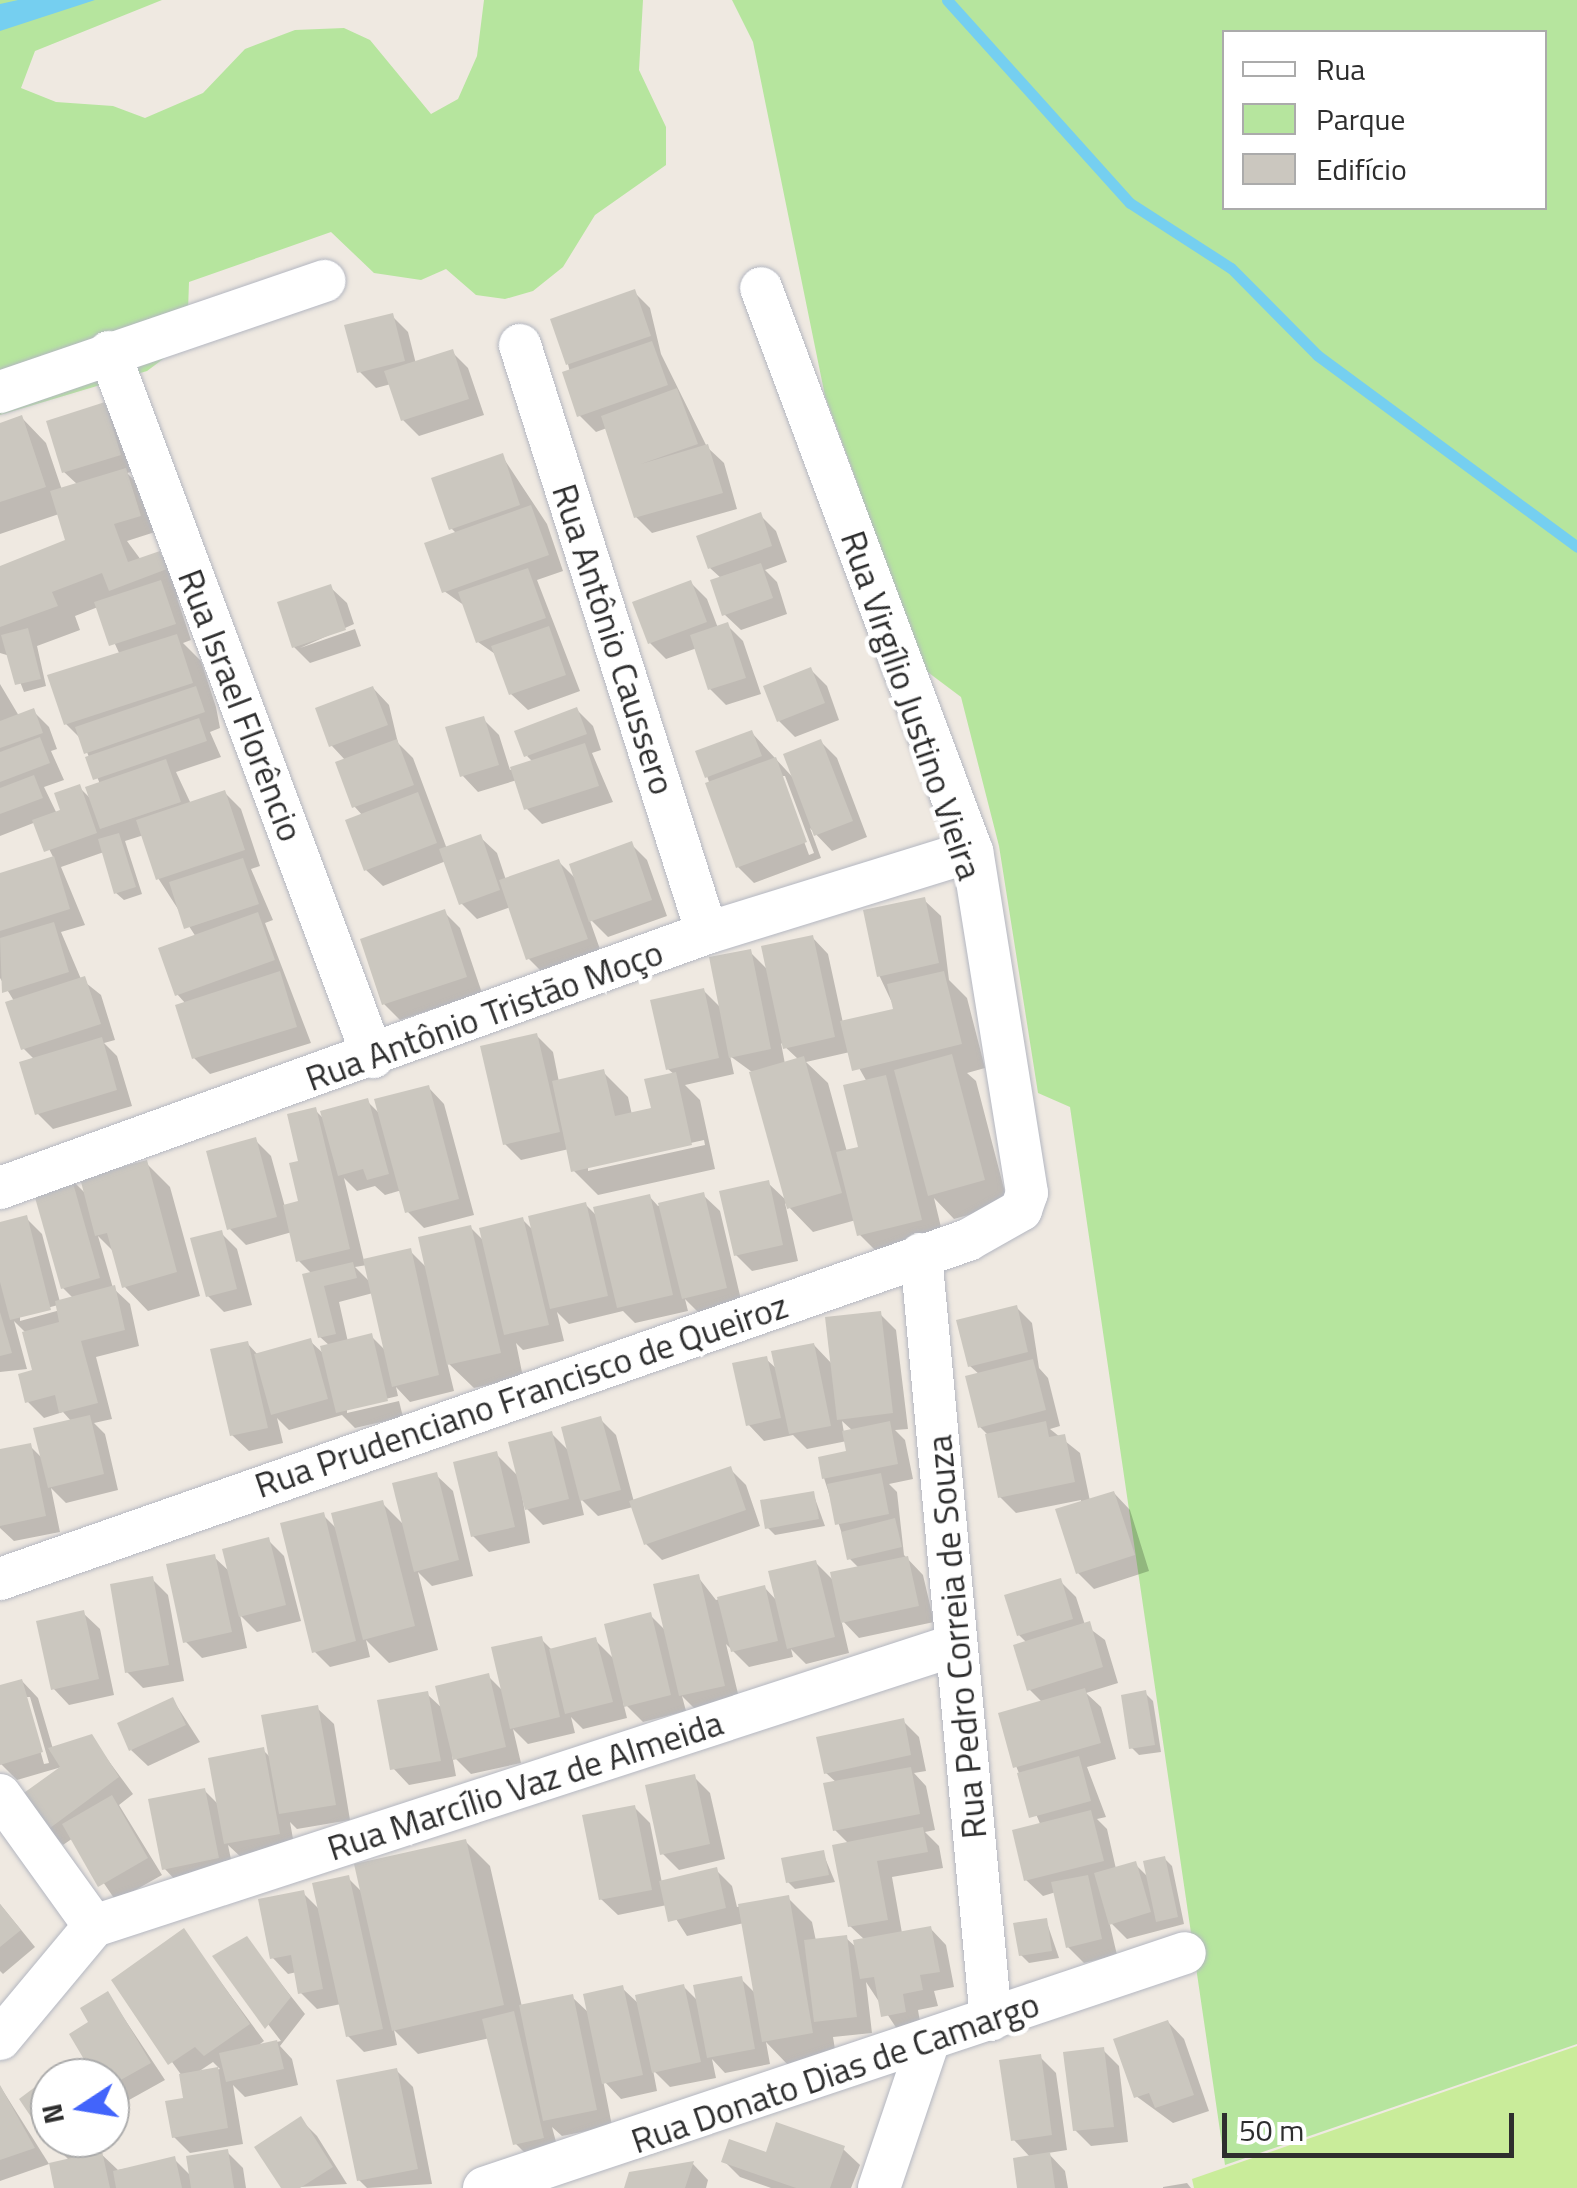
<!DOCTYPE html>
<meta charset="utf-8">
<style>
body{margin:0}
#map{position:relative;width:1577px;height:2188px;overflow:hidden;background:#efe9e1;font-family:"Titillium Web",sans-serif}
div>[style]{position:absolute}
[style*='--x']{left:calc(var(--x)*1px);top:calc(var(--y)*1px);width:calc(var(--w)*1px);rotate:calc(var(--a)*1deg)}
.green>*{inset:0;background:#b6e59e}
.pitch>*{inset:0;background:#c9ec9a}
.water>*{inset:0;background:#75cff0}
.shadow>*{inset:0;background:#0003}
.stream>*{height:11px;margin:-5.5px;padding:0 5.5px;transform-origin:5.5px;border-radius:5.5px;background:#75cff0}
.building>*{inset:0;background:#cbc7bf}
.roads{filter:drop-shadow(0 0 2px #b4b7c1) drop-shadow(0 0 2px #b4b7c1)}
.street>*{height:42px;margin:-21px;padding:0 21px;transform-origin:21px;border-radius:21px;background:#fff}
span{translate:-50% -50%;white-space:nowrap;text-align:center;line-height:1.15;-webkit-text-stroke:9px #fff;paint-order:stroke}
.street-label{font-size:35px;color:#2e2e2e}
.legend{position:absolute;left:1222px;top:30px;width:325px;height:180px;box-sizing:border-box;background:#fff;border:2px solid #ababab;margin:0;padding:12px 18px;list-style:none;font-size:30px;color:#2e2e2e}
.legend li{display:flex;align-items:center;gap:20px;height:50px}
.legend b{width:50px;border:2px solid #ababab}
.north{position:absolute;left:30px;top:2058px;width:100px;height:100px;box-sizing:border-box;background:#fff;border:2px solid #ababab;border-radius:50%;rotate:258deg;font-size:28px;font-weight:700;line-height:40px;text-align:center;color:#2e2e2e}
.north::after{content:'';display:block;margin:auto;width:35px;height:45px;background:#4264fb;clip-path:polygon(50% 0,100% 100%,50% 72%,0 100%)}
.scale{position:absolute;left:1222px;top:2113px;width:292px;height:45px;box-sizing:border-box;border:5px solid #2e2e2e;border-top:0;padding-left:12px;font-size:30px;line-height:35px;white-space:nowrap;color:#2e2e2e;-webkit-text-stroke:8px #fff;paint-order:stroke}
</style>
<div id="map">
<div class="green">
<i style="clip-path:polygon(0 0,162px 0,35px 51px,21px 88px,56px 102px,113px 106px,145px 118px,203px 93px,245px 49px,295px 30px,344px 28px,370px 40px,431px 114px,458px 99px,477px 56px,484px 0,643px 0,639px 70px,666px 127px,666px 165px,595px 215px,563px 267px,533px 291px,505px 299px,476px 295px,446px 269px,421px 280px,374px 273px,331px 232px,189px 282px,187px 341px,147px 371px,0 415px)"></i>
<i style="clip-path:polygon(evenodd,732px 0,1577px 0,1577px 2044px,1225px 2165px,1070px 1107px,1038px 1093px,999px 846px,961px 697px,925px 670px,898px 632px,859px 488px,825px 396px,753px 42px,732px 0,1224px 32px,1544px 32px,1544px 208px,1224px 208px,1224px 32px)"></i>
</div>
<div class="pitch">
<i style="clip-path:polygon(1577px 2046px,1577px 2188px,1194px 2188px,1192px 2179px)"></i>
</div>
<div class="water">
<i style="clip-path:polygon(18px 0,95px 0,0 31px,0 4px)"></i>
</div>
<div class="shadow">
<i style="clip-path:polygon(634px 292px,650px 308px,661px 354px,707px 447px,724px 463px,737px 509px,652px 533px,636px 517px,607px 428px,596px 432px,580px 416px,568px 364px)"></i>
<i style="clip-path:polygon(392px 316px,408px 332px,416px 364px,452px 352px,468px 368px,484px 415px,419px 436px,403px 420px,391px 384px,376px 388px,360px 372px)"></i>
<i style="clip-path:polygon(104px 405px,120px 421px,135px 471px,127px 473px,141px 487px,155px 532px,127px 541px,141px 560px,159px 553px,184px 578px,190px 594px,177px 598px,191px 640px,183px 643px,201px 661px,216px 707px,220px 728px,210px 732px,221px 757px,176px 772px,191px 804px,225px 793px,241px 809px,260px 866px,251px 869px,273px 920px,265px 923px,311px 1043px,210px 1074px,194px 1058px,186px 1004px,177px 994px,196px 937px,158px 878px,144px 835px,125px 841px,142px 894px,124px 900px,116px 893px,104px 852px,61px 867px,85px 925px,61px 932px,81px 979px,101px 995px,115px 1040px,104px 1043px,117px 1056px,132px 1106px,53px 1129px,37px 1113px,35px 1060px,23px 1048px,14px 1001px,0 978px,0 876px,54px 859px,36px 822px,0 836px,0 684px,19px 716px,33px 711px,49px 727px,57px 749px,51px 751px,64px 780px,44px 787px,57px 814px,79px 787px,92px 800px,100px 784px,82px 740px,66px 724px,120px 655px,98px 607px,75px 616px,80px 630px,37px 646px,46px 686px,24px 692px,10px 656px,0 653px,0 569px,71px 543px,59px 514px,0 534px,0 426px,22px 418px,46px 443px,62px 490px,78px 485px,64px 472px)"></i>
<i style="clip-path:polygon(502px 456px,547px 524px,563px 571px,537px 580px,580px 691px,528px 710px,511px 694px,498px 656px,478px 642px,465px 606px,444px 591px,457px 534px,451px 528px)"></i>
<i style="clip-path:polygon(760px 515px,776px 531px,787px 562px,765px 570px,777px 582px,787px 614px,741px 630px,724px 614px,722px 579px,710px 568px)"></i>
<i style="clip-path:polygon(691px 583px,707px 599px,718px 628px,727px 625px,743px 641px,761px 694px,726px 705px,710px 689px,697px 648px,666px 659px,650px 643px)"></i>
<i style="clip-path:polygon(330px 587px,347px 603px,354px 624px,300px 648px,355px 629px,361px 646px,310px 663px,294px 647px)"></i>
<i style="clip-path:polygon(811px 670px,827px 686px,839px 720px,795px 737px,779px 721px)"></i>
<i style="clip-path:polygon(373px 688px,389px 705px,398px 743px,413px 758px,447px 849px,480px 837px,497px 853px,506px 880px,559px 862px,578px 881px,631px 844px,647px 860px,667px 916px,608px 937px,589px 918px,602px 955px,545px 975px,529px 959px,511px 907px,477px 919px,461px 903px,446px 861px,383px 886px,366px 870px,363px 816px,354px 806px,346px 761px,332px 746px,318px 709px)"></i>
<i style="clip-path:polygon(577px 710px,593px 726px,601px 750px,592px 753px,613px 802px,542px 824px,526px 808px,517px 780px,478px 792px,462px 775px,483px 719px,499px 735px,510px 770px,533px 762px,527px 756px)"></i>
<i style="clip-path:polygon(evenodd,752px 733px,797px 782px,821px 742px,837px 758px,867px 837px,832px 851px,810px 828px,821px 858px,754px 883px,738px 867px,707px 776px,752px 733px,780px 776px,785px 776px,814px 853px,809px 855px,780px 776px)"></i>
<i style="clip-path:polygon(evenodd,924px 900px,941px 916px,949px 980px,967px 998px,985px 1068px,967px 1073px,976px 1081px,1008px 1204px,954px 1219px,934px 1198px,945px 1244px,884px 1259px,860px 1235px,856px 1220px,813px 1232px,785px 1203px,798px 1261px,752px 1271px,736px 1255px,768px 1183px,788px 1202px,752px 1072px,730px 1056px,734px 1074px,685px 1085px,700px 1100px,715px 1169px,598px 1195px,574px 1171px,569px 1149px,521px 1160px,505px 1144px,537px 1036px,553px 1052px,559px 1082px,603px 1072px,628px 1097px,632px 1115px,654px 1110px,675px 1075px,668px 1069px,703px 990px,722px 1009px,750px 952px,769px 971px,812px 937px,828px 954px,843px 1023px,896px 1011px,879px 975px,924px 900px,781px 1043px,799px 1060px,785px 1064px,781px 1043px,924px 900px,850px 1052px,867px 1082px,861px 1149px,847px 1152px,828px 1083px,806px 1062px,850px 1052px,924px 900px,704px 1140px,705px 1145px,588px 1171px,588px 1166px,704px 1140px)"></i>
<i style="clip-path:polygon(444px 912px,460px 928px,482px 993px,400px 1020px,384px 1004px)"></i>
<i style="clip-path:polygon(evenodd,428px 1087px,444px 1104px,474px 1215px,424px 1228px,408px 1212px,402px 1190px,385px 1195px,375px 1186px,357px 1191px,344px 1178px,364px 1261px,410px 1251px,428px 1269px,471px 1228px,484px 1241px,523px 1220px,535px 1232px,585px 1204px,599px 1218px,649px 1196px,658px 1206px,703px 1195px,720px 1211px,742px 1304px,700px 1314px,685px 1299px,688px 1311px,635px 1323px,623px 1311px,569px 1324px,557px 1312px,564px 1341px,523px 1350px,516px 1343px,523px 1377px,474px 1388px,447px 1362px,454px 1391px,410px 1402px,396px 1387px,398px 1396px,347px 1408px,347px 1413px,399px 1401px,403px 1417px,355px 1428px,342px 1415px,289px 1430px,277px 1418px,283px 1443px,249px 1451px,232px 1435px,248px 1344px,258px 1355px,310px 1341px,325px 1355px,330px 1346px,320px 1337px,312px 1274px,299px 1261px,292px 1232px,246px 1245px,229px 1228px,255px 1140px,271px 1156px,285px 1207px,301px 1203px,301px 1163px,315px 1110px,325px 1120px,367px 1101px,382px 1116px,428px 1087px,367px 1265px,371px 1283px,355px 1267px,367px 1265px,428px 1087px,373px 1293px,386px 1351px,371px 1336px,348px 1342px,339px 1302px,373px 1293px)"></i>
<i style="clip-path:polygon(evenodd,146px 1163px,170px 1187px,200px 1296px,148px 1311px,124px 1286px,114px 1252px,98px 1236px,113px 1288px,130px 1304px,139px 1346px,96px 1357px,112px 1419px,94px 1423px,105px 1434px,118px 1490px,66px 1503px,51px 1488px,60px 1532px,14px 1541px,0 1528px,0 1452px,30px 1446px,43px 1459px,72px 1422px,63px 1412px,44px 1418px,28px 1402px,36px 1372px,25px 1332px,14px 1321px,27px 1369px,0 1372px,0 1225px,26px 1218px,42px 1234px,60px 1302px,74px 1299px,63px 1288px,71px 1179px,87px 1195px,146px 1163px,62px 1304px,64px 1309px,20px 1321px,20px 1315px,62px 1304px)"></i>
<i style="clip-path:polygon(221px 1233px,237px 1249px,252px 1305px,224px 1312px,208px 1296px)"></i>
<i style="clip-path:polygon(1016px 1307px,1032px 1323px,1039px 1368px,1048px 1378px,1060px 1426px,1050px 1429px,1080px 1453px,1090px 1501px,1114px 1493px,1130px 1510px,1149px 1571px,1094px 1589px,1078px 1573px,1081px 1500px,1016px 1513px,1000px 1497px,988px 1435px,980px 1427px,980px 1375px,970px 1366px)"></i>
<i style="clip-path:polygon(evenodd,880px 1314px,896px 1330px,908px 1429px,895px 1430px,905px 1440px,913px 1479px,889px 1484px,897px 1492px,904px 1555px,923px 1575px,934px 1622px,859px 1638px,841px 1619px,849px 1653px,806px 1664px,791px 1649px,793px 1657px,749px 1667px,726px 1644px,740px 1702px,697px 1711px,682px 1696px,686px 1711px,643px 1722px,623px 1702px,627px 1718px,583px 1729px,571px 1717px,575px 1733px,528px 1744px,513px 1729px,521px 1763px,471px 1774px,452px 1755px,456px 1776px,409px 1785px,393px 1768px,427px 1694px,444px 1710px,488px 1676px,503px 1691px,541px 1639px,553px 1651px,595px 1640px,615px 1660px,650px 1615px,666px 1631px,698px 1577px,716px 1600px,765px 1588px,778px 1602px,815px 1562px,835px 1582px,860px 1569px,850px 1559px,824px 1478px,849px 1453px,847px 1441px,807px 1449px,793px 1435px,764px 1441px,748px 1424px,766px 1359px,778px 1370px,814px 1345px,833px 1365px,880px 1314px,842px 1421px,853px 1431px,844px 1433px,842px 1421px)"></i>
<i style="clip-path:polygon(600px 1419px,616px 1435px,634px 1502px,730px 1469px,746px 1485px,760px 1526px,662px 1560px,646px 1544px,633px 1507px,598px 1516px,580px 1498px,584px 1515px,543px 1525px,527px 1509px,519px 1477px,530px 1543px,489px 1552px,473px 1536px,496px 1454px,519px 1477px,552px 1434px,570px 1452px)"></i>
<i style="clip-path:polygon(436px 1475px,453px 1491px,473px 1576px,432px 1586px,418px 1572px,438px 1650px,389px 1663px,366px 1640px,370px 1657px,330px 1667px,314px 1651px,323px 1515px,337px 1529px,382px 1503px,405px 1526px)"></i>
<i style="clip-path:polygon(813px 1493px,825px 1526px,775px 1535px,768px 1528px)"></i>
<i style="clip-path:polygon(268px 1540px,284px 1556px,301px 1621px,257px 1632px,240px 1615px,247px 1648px,202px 1658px,185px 1641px,214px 1557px,230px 1572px)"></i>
<i style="clip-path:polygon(152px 1579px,168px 1595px,184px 1681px,143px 1688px,127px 1672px)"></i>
<i style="clip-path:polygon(1060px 1581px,1076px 1597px,1085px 1625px,1105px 1640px,1118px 1683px,1086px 1693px,1101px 1707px,1116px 1759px,1087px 1767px,1106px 1817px,1097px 1819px,1107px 1829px,1116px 1869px,1135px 1864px,1149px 1878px,1165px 1859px,1172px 1866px,1184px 1924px,1127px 1939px,1109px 1921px,1117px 1955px,1084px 1963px,1068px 1947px,1056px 1892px,1043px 1896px,1026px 1880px,1041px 1826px,1016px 1766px,1043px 1703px,1029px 1689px,1027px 1643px,1019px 1635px)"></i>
<i style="clip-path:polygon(83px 1613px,100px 1629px,114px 1695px,69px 1705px,53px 1688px)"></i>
<i style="clip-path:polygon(evenodd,22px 1681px,38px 1698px,53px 1749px,91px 1737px,133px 1794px,119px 1805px,162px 1875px,116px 1901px,73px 1838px,63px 1845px,48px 1829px,65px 1766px,17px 1780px,1px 1764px,0 1688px,22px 1681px,25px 1697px,30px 1697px,49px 1763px,44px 1764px,25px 1697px)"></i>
<i style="clip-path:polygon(1145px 1693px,1153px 1701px,1161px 1752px,1139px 1755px,1132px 1748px)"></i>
<i style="clip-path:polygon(173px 1700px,200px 1742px,148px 1766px,131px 1750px)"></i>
<i style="clip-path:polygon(317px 1708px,334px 1724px,350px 1820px,297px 1829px,290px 1822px,295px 1850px,243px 1859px,228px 1845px,234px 1874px,180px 1885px,164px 1868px,205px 1791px,220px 1806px,263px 1750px,271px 1758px)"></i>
<i style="clip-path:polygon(903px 1721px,919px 1737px,926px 1771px,914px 1773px,926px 1786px,935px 1830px,925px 1832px,939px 1846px,943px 1868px,892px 1877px,902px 1933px,930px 1928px,946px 1945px,954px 1987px,934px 1991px,938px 2006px,918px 2010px,921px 2028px,899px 2032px,866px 1982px,872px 2033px,833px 2037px,836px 2056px,788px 2065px,766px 2042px,770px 2064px,725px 2073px,712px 2059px,716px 2078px,670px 2087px,653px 2070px,657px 2091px,621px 2099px,603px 2080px,612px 2126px,562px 2136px,552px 2127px,559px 2153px,532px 2160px,516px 2144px,490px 2038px,418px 2054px,394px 2030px,397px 2045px,364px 2052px,348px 2036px,341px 2004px,317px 2009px,301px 1993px,297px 1972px,288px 1974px,272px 1957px,303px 1893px,320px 1910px,348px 1878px,363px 1893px,465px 1841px,490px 1866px,522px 2007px,572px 1997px,590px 2014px,622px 1988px,640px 2005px,684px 1987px,699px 2002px,741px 1979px,756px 1994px,744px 1923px,687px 1936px,667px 1905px,618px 1915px,601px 1899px,634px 1807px,650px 1823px,662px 1883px,716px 1870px,732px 1886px,737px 1907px,788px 1898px,812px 1922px,816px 1941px,846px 1938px,857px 1948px,865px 1940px,850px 1926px,849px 1844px,835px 1830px,837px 1783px,826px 1773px)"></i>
<i style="clip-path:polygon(694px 1777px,710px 1793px,725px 1859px,679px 1870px,663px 1854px)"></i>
<i style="clip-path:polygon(823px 1853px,835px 1882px,795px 1889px,788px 1882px)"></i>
<i style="clip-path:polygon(0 1904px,35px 1947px,3px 1974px,0 1971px)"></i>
<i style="clip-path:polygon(1046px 1920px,1059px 1958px,1029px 1963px,1021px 1955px)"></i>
<i style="clip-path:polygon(evenodd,184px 1932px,264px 2041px,256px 2047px,281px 2041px,216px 1957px,246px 1939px,305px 2014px,280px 2046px,292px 2059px,298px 2085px,245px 2097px,233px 2085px,243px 2144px,190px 2153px,174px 2137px,186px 2100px,182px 2076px,114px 1980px,184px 1932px,213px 2062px,220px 2069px,195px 2074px,213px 2062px)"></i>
<i style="clip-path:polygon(108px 1994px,165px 2080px,120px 2105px,110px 2095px,110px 2078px,98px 2078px,92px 2023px)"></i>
<i style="clip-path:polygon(1168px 2022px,1184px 2039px,1209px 2111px,1173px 2123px,1136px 2096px)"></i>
<i style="clip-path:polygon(1103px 2050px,1119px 2066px,1128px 2142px,1091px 2146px,1075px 2130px)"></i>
<i style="clip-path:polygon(1040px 2057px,1056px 2073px,1067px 2150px,1048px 2153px,1065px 2171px,1068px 2188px,1019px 2188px,1031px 2158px,1014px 2140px)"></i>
<i style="clip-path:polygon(397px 2071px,413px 2087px,432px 2184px,367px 2188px,359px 2180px)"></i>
<i style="clip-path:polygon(0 2086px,49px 2164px,0 2181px)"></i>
<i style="clip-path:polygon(50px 2091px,50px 2138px,98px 2138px,104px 2149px,98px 2151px,118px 2170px,174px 2159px,192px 2177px,227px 2152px,243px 2168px,246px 2188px,56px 2188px,70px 2161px,52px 2143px,23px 2100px)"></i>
<i style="clip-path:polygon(301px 2120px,317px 2136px,347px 2184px,284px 2188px)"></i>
<i style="clip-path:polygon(843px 2149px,860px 2165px,851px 2188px,771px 2188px,740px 2177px,724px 2161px)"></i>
<i style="clip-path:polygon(693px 2164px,708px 2180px,706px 2188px,626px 2188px)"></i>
<i style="clip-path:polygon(1187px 2183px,1191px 2188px,1163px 2188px,1163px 2187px)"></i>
</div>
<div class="stream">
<i style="--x:947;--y:0;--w:273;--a:48"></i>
<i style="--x:1130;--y:203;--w:120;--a:32.8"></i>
<i style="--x:1231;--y:268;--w:122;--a:45.3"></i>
<i style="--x:1317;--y:355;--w:323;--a:36.4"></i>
</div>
<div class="building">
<i style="clip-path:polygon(635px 289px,651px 336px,566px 365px,550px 319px)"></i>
<i style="clip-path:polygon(393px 313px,405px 361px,357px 373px,344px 325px)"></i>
<i style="clip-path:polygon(652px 341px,668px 385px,577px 417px,562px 372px)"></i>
<i style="clip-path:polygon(453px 349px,469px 399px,401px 421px,384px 371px)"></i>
<i style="clip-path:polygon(677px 388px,698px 444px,641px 464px,708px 444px,723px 493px,634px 518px,601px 416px)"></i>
<i style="clip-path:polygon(105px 402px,121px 455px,62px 473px,46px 421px)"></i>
<i style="clip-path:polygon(22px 415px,46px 487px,0 502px,0 423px)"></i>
<i style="clip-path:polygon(503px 453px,520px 505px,449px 530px,431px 478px)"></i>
<i style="clip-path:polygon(126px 468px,141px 516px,114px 524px,128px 562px,160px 551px,167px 569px,109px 591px,102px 573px,52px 592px,58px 606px,0 627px,0 566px,65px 540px,50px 491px)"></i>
<i style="clip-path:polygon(531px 505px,549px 555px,442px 593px,424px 543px)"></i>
<i style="clip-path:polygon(761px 512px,772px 546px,708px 569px,696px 536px)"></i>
<i style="clip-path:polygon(761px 563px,773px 598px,722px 616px,710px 580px)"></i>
<i style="clip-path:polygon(528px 568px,546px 618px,476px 643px,458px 592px)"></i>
<i style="clip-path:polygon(161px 580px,176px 624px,109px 646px,94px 602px)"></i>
<i style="clip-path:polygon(691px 580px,707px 622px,648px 644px,632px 602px)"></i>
<i style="clip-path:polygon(331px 584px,346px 630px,292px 648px,277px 602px)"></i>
<i style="clip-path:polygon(728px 622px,746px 678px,708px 690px,690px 635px)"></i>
<i style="clip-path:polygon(549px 626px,566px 675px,509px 695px,491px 646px)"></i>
<i style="clip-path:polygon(28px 628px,41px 679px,15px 685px,1px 635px)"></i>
<i style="clip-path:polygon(177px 634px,193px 683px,64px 725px,47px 675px)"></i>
<i style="clip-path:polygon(811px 667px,825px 703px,777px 722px,763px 686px)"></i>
<i style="clip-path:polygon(196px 686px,205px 712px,84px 754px,75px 727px)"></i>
<i style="clip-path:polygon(373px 686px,388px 725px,329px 747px,315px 708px)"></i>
<i style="clip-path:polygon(577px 707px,587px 734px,524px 757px,514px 731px)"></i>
<i style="clip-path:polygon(34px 708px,43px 733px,0 748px,0 721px)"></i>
<i style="clip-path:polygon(484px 716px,499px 765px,460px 777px,445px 727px)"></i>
<i style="clip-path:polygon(199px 718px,207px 741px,93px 780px,85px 757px)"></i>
<i style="clip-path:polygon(752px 730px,762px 756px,705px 778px,695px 751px)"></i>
<i style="clip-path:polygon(40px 737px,50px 763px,0 782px,0 752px)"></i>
<i style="clip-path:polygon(397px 739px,414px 785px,352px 808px,335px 762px)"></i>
<i style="clip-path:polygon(821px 739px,853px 821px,814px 836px,783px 754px)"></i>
<i style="clip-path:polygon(585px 743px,599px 786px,524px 810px,510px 767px)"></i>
<i style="clip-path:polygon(776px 757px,807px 842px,736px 868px,705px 783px)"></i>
<i style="clip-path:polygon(166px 759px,181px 802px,100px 829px,85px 787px)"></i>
<i style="clip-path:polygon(34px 775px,43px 798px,0 814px,0 788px)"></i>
<i style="clip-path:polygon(80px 784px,97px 833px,44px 852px,32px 820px,60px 810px,54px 793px)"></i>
<i style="clip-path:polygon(225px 790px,245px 850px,156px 880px,136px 820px)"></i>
<i style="clip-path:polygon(418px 792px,437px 843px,364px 871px,345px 820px)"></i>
<i style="clip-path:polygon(119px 833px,136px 887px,114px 894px,98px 839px)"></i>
<i style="clip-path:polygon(481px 834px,500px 890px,459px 905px,439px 849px)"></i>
<i style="clip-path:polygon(632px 841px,652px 900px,589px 922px,569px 864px)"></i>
<i style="clip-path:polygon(54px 856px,70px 909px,0 931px,0 873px)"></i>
<i style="clip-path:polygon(243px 858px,259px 904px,184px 929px,169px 882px)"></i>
<i style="clip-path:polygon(559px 859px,588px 939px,526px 960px,499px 880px)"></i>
<i style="clip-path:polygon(925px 897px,939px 963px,877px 977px,863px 910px)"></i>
<i style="clip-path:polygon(445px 909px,467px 977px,382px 1005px,360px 939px)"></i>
<i style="clip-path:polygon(258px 912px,275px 960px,175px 996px,158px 948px)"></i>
<i style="clip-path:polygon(54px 922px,69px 972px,2px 993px,0 938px)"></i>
<i style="clip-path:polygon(813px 935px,835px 1037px,783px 1049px,761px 946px)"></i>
<i style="clip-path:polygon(751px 949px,771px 1049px,729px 1058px,709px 957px)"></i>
<i style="clip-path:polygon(280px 971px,297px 1027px,192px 1059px,175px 1005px)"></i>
<i style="clip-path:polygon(944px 971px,962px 1044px,852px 1071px,840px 1021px,893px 1009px,887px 984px)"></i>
<i style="clip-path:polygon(85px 976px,101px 1024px,21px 1050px,5px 1002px)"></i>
<i style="clip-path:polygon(704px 988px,719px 1058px,666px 1070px,650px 1000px)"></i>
<i style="clip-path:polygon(537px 1033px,560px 1132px,503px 1145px,480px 1046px)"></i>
<i style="clip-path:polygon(102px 1037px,117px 1090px,35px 1115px,19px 1062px)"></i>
<i style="clip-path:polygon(952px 1054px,985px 1180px,928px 1196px,894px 1070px)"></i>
<i style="clip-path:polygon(804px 1056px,842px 1193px,787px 1209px,749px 1072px)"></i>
<i style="clip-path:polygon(604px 1069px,615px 1116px,651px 1108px,644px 1079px,676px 1072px,692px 1145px,571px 1172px,552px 1081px)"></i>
<i style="clip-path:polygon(886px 1075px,922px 1220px,857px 1236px,836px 1152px,858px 1147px,843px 1085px)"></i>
<i style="clip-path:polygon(429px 1085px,459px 1199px,405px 1213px,374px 1099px)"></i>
<i style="clip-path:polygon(368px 1098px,389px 1174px,367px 1180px,363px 1169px,338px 1176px,320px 1111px)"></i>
<i style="clip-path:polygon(316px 1107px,350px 1249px,296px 1262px,283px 1205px,298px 1201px,289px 1163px,298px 1161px,287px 1114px)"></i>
<i style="clip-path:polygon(256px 1137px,277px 1217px,227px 1230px,206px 1151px)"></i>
<i style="clip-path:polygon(147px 1160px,177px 1272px,122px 1288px,107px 1233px,95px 1236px,80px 1178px)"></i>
<i style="clip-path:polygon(71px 1176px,100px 1278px,61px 1289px,32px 1187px)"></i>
<i style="clip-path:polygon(769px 1180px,783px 1245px,734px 1256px,719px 1191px)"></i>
<i style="clip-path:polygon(704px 1192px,727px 1288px,682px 1299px,658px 1203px)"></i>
<i style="clip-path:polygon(650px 1194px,673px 1295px,617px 1308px,593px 1207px)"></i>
<i style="clip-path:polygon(586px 1202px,608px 1296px,550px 1309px,528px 1216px)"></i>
<i style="clip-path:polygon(27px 1215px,51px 1310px,10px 1320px,0 1282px,0 1222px)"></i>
<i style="clip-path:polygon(523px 1217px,549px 1325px,504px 1335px,479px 1228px)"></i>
<i style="clip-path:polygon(471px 1225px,501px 1353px,447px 1365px,418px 1237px)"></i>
<i style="clip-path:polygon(222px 1230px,237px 1289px,206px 1297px,190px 1238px)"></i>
<i style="clip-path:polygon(411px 1248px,439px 1375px,392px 1387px,363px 1259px)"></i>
<i style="clip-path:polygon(353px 1262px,357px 1278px,324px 1286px,336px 1334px,318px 1338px,302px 1274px)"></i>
<i style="clip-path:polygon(115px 1285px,125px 1330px,81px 1341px,98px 1403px,59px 1413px,55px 1395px,25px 1403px,18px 1374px,32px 1370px,22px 1332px,59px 1322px,55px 1301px)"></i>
<i style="clip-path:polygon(1017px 1305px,1028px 1352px,968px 1367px,956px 1320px)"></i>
<i style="clip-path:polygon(881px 1311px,893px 1413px,837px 1420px,825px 1317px)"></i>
<i style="clip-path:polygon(0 1312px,12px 1353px,0 1356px)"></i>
<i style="clip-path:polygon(372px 1333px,388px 1401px,336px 1413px,320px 1346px)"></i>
<i style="clip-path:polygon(311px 1338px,328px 1399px,271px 1415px,254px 1354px)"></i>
<i style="clip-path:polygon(248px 1341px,268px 1428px,230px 1436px,210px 1349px)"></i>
<i style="clip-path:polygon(814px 1343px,831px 1426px,789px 1434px,771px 1351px)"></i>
<i style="clip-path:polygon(767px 1356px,781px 1418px,746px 1426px,732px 1363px)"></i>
<i style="clip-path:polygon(1033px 1359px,1046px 1410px,978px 1428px,965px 1376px)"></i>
<i style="clip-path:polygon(90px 1415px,104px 1474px,48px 1488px,33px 1428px)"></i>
<i style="clip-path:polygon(601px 1416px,621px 1490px,580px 1501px,561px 1427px)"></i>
<i style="clip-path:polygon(890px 1421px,898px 1464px,822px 1479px,818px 1457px,846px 1451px,842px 1431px)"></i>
<i style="clip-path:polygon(1046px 1421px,1049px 1437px,1065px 1434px,1075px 1482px,998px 1498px,985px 1434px)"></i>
<i style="clip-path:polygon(552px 1431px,569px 1499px,525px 1510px,508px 1442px)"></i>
<i style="clip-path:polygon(31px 1443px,46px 1516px,0 1526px,0 1449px)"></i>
<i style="clip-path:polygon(497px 1451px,515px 1527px,471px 1537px,453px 1462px)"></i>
<i style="clip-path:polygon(731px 1466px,746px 1510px,644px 1545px,629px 1501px)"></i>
<i style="clip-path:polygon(437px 1472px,459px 1560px,414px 1572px,392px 1483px)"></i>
<i style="clip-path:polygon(881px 1473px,889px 1514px,835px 1525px,827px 1484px)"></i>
<i style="clip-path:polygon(814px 1491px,819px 1519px,765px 1529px,760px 1500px)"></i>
<i style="clip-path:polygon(1114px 1491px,1135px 1555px,1076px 1574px,1055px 1509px)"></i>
<i style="clip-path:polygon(383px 1500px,415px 1626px,363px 1640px,331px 1513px)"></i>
<i style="clip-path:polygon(324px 1512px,356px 1641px,312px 1653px,280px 1523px)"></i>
<i style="clip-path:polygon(895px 1518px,902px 1547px,847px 1560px,841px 1532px)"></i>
<i style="clip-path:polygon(269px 1537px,286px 1605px,239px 1617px,222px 1549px)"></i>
<i style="clip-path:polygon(215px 1554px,232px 1632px,183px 1643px,166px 1564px)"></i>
<i style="clip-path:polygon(908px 1556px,919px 1606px,841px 1623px,830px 1572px)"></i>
<i style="clip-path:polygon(816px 1560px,835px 1637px,787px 1649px,768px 1571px)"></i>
<i style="clip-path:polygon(699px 1574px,725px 1686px,679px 1696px,653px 1584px)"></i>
<i style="clip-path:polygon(153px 1576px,169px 1665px,125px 1673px,110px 1584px)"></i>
<i style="clip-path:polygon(1061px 1578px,1073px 1619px,1017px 1636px,1004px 1595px)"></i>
<i style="clip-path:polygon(765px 1585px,778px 1641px,731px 1652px,717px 1597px)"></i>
<i style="clip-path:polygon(84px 1610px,99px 1679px,51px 1690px,36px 1621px)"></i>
<i style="clip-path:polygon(651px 1612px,671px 1695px,624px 1707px,604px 1624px)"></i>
<i style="clip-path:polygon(1090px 1621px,1103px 1667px,1027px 1691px,1013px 1645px)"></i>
<i style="clip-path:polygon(542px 1636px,560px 1717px,510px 1729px,491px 1647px)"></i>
<i style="clip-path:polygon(596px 1637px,613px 1702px,565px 1714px,549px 1649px)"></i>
<i style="clip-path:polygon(489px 1673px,506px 1747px,453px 1760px,435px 1686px)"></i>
<i style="clip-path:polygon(22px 1679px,43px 1752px,0 1765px,0 1685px)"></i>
<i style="clip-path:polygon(1085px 1688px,1101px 1743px,1013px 1768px,998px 1713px)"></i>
<i style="clip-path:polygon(1146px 1690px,1155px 1745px,1129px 1749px,1121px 1695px)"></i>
<i style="clip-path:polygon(428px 1691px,441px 1761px,390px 1770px,377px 1700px)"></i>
<i style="clip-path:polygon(173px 1697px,186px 1725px,129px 1751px,117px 1723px)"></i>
<i style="clip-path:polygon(318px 1705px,336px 1805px,279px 1814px,261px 1715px)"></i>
<i style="clip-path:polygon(904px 1718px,911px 1755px,824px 1774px,816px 1737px)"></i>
<i style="clip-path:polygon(92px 1734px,119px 1777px,46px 1831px,21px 1795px,60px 1767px,48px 1748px)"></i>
<i style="clip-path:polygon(264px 1747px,280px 1834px,224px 1844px,208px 1758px)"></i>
<i style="clip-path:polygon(1079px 1756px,1091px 1801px,1029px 1818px,1017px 1773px)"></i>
<i style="clip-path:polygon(911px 1767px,920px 1814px,833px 1831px,823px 1783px)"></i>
<i style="clip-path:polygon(695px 1774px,710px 1844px,660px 1855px,645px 1785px)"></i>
<i style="clip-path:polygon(205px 1788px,219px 1858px,162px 1870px,148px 1799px)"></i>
<i style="clip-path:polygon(112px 1795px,148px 1858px,98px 1887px,62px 1824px)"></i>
<i style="clip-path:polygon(635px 1805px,652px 1890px,599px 1900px,582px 1815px)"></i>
<i style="clip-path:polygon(1091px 1810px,1104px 1861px,1024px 1881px,1012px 1830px)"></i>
<i style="clip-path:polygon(923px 1827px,928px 1852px,877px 1861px,888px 1920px,848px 1927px,832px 1845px)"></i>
<i style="clip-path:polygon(466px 1839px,504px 2005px,392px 2031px,354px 1864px)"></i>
<i style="clip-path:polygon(824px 1850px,829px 1875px,786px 1883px,781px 1858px)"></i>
<i style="clip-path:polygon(1165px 1856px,1178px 1917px,1156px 1922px,1143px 1861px)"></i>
<i style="clip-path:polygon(1136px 1861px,1151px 1912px,1109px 1925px,1094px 1873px)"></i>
<i style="clip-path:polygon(717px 1867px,726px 1908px,668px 1922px,659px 1881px)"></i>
<i style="clip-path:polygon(349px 1875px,383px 2029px,346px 2037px,312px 1883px)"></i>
<i style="clip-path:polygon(1088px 1875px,1102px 1939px,1066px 1948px,1051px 1882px)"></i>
<i style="clip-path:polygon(304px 1890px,323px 1989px,298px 1994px,291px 1955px,270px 1959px,258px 1899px)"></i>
<i style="clip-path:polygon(789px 1895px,813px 2033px,762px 2042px,738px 1904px)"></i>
<i style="clip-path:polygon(0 1904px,21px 1930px,0 1947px)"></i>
<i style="clip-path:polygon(1047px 1918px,1052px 1951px,1019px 1956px,1013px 1923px)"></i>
<i style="clip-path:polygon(931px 1926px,940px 1972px,920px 1975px,923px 1990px,903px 1994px,906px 2012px,881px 2017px,874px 1977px,860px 1979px,853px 1940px)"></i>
<i style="clip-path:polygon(184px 1928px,250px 2024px,204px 2056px,195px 2047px,168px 2065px,111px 1980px)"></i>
<i style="clip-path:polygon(847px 1935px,857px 2017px,814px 2022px,804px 1940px)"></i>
<i style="clip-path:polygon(247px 1936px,291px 1997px,265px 2029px,212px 1956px)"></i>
<i style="clip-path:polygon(742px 1976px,755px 2049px,707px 2058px,693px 1985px)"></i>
<i style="clip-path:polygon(684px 1984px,701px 2062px,652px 2073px,635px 1995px)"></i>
<i style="clip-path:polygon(623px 1985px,643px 2075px,602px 2084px,583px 1994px)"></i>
<i style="clip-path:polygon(108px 1991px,151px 2063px,110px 2086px,110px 2078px,95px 2078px,69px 2034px,88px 2022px,80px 2008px)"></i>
<i style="clip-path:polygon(573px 1994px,597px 2110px,543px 2121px,519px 2005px)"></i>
<i style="clip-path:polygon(514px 2011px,544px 2138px,513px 2145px,482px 2019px)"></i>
<i style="clip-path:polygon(1168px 2020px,1194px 2095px,1155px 2108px,1149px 2093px,1134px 2098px,1113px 2039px)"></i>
<i style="clip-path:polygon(277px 2040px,284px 2069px,226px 2082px,219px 2053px)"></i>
<i style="clip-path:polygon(1104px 2047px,1114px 2127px,1073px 2131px,1063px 2052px)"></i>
<i style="clip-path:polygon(1041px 2054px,1052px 2135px,1011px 2141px,999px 2060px)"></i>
<i style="clip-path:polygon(218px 2067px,228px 2128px,172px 2138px,165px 2101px,183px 2098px,179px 2074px)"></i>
<i style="clip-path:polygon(397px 2068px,418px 2169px,357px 2181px,336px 2080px)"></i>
<i style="clip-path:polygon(43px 2081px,50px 2090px,50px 2138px,70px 2139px,50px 2145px,19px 2099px)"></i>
<i style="clip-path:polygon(0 2085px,35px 2148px,0 2160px)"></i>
<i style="clip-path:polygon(301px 2116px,333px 2167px,300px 2188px,281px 2188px,254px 2147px)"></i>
<i style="clip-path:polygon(776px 2122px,845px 2146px,830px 2188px,796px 2188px,721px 2162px,729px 2139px,766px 2152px)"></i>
<i style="clip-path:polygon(228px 2149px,234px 2188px,191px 2188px,186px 2156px)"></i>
<i style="clip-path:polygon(102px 2151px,110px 2188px,54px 2188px,49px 2163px)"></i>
<i style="clip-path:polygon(1050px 2152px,1055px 2188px,1017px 2188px,1013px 2158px)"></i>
<i style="clip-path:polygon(175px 2156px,182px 2188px,116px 2188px,113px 2171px)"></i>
<i style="clip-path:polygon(694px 2161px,685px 2188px,624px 2188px,629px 2172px)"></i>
</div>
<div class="roads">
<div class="street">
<i style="--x:520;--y:345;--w:617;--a:72.36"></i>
<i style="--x:109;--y:352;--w:753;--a:69.47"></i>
<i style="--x:0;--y:392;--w:343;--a:-18.9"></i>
<i style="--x:0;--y:1188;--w:752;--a:-19.83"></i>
<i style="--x:707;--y:933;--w:277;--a:-17.2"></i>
<i style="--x:921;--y:1254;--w:769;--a:84.78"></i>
<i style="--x:0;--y:1579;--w:1026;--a:-19.3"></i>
<i style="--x:968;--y:1240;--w:61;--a:-29.5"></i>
<i style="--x:1021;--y:1210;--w:18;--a:-71"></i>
<i style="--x:1027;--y:1193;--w:346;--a:-99.1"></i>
<i style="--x:972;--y:851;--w:601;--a:-110.54"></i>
<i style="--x:0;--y:1795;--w:161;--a:54.3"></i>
<i style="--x:94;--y:1926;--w:907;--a:-18.06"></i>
<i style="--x:0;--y:2039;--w:147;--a:-50.2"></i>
<i style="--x:484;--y:2188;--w:739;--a:-18.53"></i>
<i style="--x:879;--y:2188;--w:153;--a:-71.3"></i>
</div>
</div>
<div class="street-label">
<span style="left:614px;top:639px;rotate:72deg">Rua Antônio Caussero</span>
<span style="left:241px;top:705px;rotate:69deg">Rua Israel Florêncio</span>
<span style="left:912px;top:705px;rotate:71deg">Rua Virgílio Justino Vieira</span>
<span style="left:484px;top:1015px;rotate:-20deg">Rua Antônio Tristão Moço</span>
<span style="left:521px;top:1395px;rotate:-19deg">Rua Prudenciano Francisco de Queiroz</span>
<span style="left:956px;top:1637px;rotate:-95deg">Rua Pedro Correia de Souza</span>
<span style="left:525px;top:1785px;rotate:-18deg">Rua Marcílio Vaz de Almeida</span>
<span style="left:835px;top:2072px;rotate:-19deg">Rua Donato Dias de Camargo</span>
</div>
<ul class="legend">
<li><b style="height:12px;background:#fff"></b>Rua</li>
<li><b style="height:28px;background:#b6e59e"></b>Parque</li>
<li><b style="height:28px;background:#cbc7bf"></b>Edifício</li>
</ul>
<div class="north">N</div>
<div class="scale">50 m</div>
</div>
